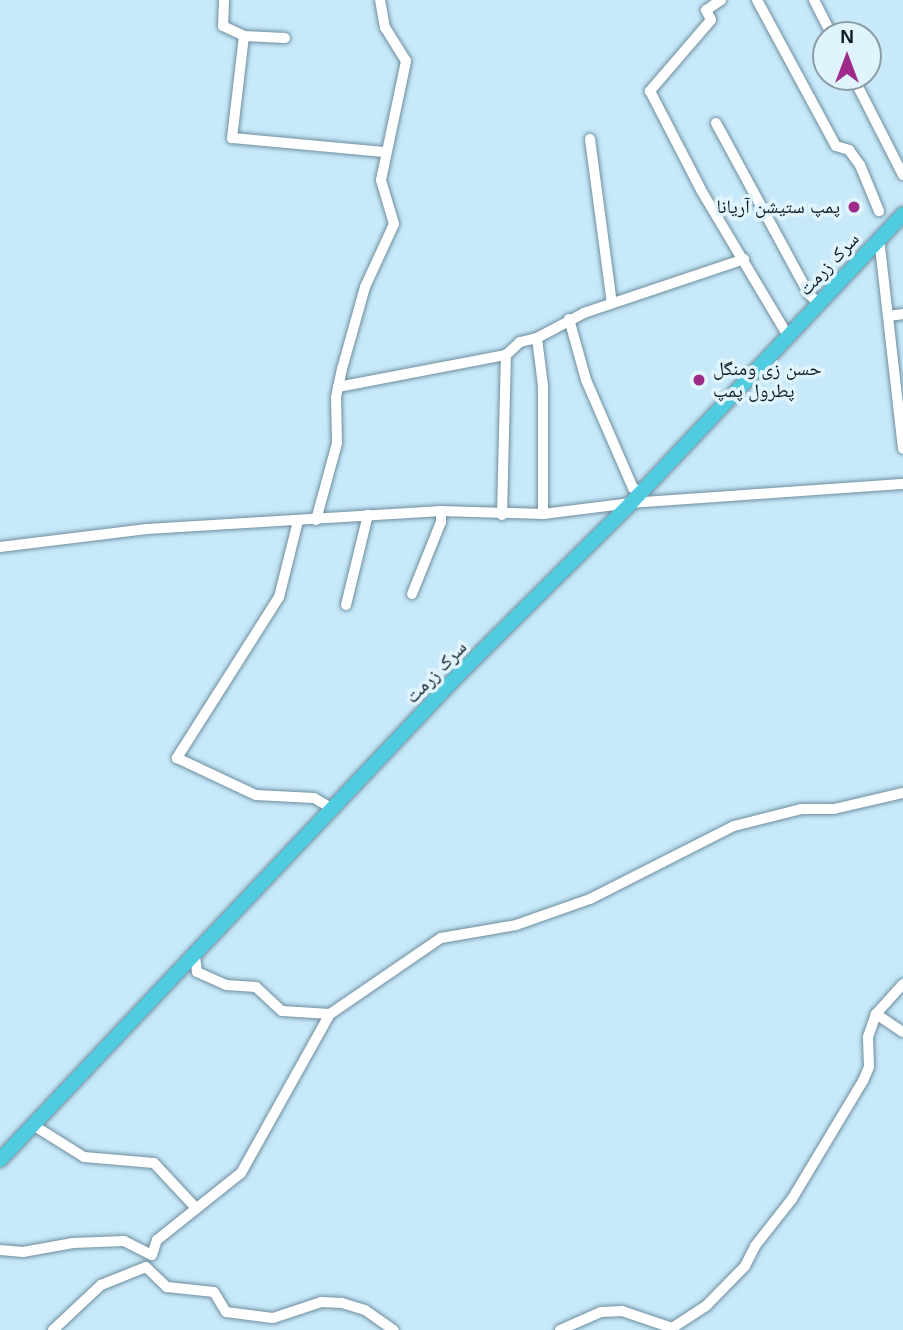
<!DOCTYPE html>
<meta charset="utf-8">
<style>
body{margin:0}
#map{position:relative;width:903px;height:1330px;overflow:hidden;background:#c7e9fa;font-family:Arial,"Noto Naskh Arabic",sans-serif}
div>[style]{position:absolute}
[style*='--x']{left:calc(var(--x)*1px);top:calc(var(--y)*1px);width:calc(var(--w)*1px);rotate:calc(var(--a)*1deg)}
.roads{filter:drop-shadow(0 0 2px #6f8e9e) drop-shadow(0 0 2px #6f8e9e)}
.minor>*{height:10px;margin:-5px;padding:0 5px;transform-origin:5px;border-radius:5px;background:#fff}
.highway>*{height:14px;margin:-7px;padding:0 7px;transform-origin:7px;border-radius:7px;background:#50cce0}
.dots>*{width:19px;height:19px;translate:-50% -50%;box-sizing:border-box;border:4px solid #e0f4fe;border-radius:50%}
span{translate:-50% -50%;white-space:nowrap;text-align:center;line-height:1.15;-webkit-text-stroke:7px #e0f4fe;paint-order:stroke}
.poi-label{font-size:19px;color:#0f1b21}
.right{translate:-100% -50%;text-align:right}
.left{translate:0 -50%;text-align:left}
.street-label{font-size:19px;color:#0f1b21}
.north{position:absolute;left:812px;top:21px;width:70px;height:70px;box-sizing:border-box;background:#e0f4fe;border:2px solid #8c9da6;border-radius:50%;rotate:0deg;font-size:19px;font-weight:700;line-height:28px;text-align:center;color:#0f1b21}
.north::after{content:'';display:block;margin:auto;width:24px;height:32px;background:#9e2b87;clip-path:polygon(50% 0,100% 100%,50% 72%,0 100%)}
</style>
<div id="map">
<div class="roads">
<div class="minor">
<i style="--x:224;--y:0;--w:26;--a:92"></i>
<i style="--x:223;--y:26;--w:23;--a:25"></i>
<i style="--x:244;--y:36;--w:41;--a:2.8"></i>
<i style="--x:721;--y:0;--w:18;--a:146"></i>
<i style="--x:706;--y:10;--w:11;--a:63"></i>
<i style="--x:711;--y:20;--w:94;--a:130.7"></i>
<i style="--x:650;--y:91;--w:111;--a:62.7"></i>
<i style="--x:701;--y:190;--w:170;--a:59.2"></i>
<i style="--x:757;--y:0;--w:166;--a:61.6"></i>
<i style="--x:836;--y:146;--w:14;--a:17"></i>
<i style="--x:849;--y:150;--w:19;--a:54"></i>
<i style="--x:860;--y:165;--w:50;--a:67.6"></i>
<i style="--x:814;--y:0;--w:39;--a:63"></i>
<i style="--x:244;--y:36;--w:103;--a:96.7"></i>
<i style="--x:232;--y:138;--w:153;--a:5.3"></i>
<i style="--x:853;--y:77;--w:110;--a:63"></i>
<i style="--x:716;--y:123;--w:195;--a:61.5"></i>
<i style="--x:809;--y:294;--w:14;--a:45"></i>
<i style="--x:590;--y:139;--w:165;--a:82.4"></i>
<i style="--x:879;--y:238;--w:212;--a:83.5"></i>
<i style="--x:889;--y:316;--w:14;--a:-8"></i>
<i style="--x:569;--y:319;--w:63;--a:74.4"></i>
<i style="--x:586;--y:380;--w:118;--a:66.5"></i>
<i style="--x:633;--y:488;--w:8;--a:23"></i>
<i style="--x:537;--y:338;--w:48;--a:82.9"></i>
<i style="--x:543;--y:386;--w:128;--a:90"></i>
<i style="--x:338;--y:387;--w:171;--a:-10.8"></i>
<i style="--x:506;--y:355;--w:19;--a:-43"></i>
<i style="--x:520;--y:342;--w:17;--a:-13"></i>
<i style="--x:537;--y:338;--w:53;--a:-28"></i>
<i style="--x:584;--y:313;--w:169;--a:-18.6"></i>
<i style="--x:502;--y:515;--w:160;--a:-88.6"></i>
<i style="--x:316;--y:520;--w:80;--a:-74.7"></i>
<i style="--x:337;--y:443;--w:46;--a:-91.2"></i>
<i style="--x:336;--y:397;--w:29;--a:-78"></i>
<i style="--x:342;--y:369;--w:85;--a:-74.3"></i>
<i style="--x:365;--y:287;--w:69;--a:-65.3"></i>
<i style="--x:394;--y:224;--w:46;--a:-106.5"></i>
<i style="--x:381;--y:180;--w:122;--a:-78.1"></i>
<i style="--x:406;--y:61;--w:39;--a:-122"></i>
<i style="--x:385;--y:28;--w:28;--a:-100"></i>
<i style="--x:298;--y:521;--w:78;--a:104"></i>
<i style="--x:279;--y:597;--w:191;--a:122.4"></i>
<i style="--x:177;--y:758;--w:87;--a:25.1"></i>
<i style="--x:256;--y:795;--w:58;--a:3"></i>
<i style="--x:314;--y:798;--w:22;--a:30"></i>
<i style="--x:0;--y:547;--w:148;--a:-7"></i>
<i style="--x:147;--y:529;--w:295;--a:-3.5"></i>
<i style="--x:441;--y:511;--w:102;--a:1.7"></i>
<i style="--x:543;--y:514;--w:89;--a:-7.1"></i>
<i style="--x:631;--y:503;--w:273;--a:-4"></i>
<i style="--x:412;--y:594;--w:78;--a:-68.1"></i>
<i style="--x:441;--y:522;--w:11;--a:-90"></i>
<i style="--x:346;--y:605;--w:93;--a:-76.3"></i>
<i style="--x:195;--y:956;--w:16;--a:83"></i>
<i style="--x:197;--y:972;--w:32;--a:24"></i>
<i style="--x:226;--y:985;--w:30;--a:4"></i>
<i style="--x:256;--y:987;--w:35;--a:43"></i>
<i style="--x:282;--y:1011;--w:48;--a:3.6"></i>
<i style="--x:876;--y:1014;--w:32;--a:34"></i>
<i style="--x:33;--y:1125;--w:60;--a:32.1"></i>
<i style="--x:84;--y:1157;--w:70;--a:4.9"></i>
<i style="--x:154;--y:1163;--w:62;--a:47"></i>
<i style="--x:0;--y:1250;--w:23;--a:5"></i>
<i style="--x:23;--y:1252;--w:51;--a:-10.2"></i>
<i style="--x:73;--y:1243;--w:51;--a:-2.2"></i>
<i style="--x:124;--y:1241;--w:31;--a:27"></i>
<i style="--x:152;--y:1255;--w:16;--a:-72"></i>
<i style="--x:157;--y:1240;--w:107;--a:-38.6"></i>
<i style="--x:241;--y:1173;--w:182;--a:-60.8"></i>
<i style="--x:330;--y:1014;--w:135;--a:-34.4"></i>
<i style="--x:441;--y:938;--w:76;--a:-9.8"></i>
<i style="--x:516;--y:925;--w:78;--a:-19.4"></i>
<i style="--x:590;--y:899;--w:161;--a:-26.9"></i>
<i style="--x:734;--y:826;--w:69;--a:-14.2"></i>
<i style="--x:801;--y:809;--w:33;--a:0"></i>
<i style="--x:834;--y:809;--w:71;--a:-13.1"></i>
<i style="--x:146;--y:1267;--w:29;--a:44"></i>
<i style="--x:167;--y:1287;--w:47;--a:6.1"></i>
<i style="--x:214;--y:1292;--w:23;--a:59"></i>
<i style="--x:226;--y:1312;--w:47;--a:7.3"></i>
<i style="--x:273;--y:1318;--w:51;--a:-18.4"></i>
<i style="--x:321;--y:1302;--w:21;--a:3"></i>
<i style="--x:342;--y:1303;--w:24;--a:17"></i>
<i style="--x:365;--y:1310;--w:35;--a:35"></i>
<i style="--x:53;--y:1330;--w:66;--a:-43.2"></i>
<i style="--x:101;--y:1285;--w:48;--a:-21.8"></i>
<i style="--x:560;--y:1330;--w:45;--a:-23.7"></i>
<i style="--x:601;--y:1312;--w:21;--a:-3"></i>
<i style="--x:622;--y:1311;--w:53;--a:18.8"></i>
<i style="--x:669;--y:1330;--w:44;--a:-33"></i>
<i style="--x:706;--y:1306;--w:56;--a:-45.7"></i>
<i style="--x:745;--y:1266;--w:22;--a:-63"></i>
<i style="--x:755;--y:1246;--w:60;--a:-51.8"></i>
<i style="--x:792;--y:1199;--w:138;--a:-59"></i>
<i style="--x:863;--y:1081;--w:15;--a:-67"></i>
<i style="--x:869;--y:1067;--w:30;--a:-92"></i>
<i style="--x:868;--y:1037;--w:24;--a:-71"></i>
<i style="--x:876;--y:1014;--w:40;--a:-48"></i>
</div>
<div class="highway">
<i style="--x:0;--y:1160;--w:670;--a:-46.63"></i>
<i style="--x:460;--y:673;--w:241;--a:-44.8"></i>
<i style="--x:631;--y:503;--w:397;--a:-46.7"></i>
</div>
</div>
<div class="dots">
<i style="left:854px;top:207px;background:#9e2b87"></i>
<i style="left:699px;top:380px;background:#9e2b87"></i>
</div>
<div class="poi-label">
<span class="right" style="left:840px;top:207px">پمپ ستیشن آریانا</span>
<span class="left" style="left:713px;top:380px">حسن زی ومنگل<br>پطرول پمپ</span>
</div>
<div class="street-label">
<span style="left:829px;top:264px;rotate:-47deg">سرک زرمت</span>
<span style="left:436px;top:672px;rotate:-46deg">سرک زرمت</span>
</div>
<div class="north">N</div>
</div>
